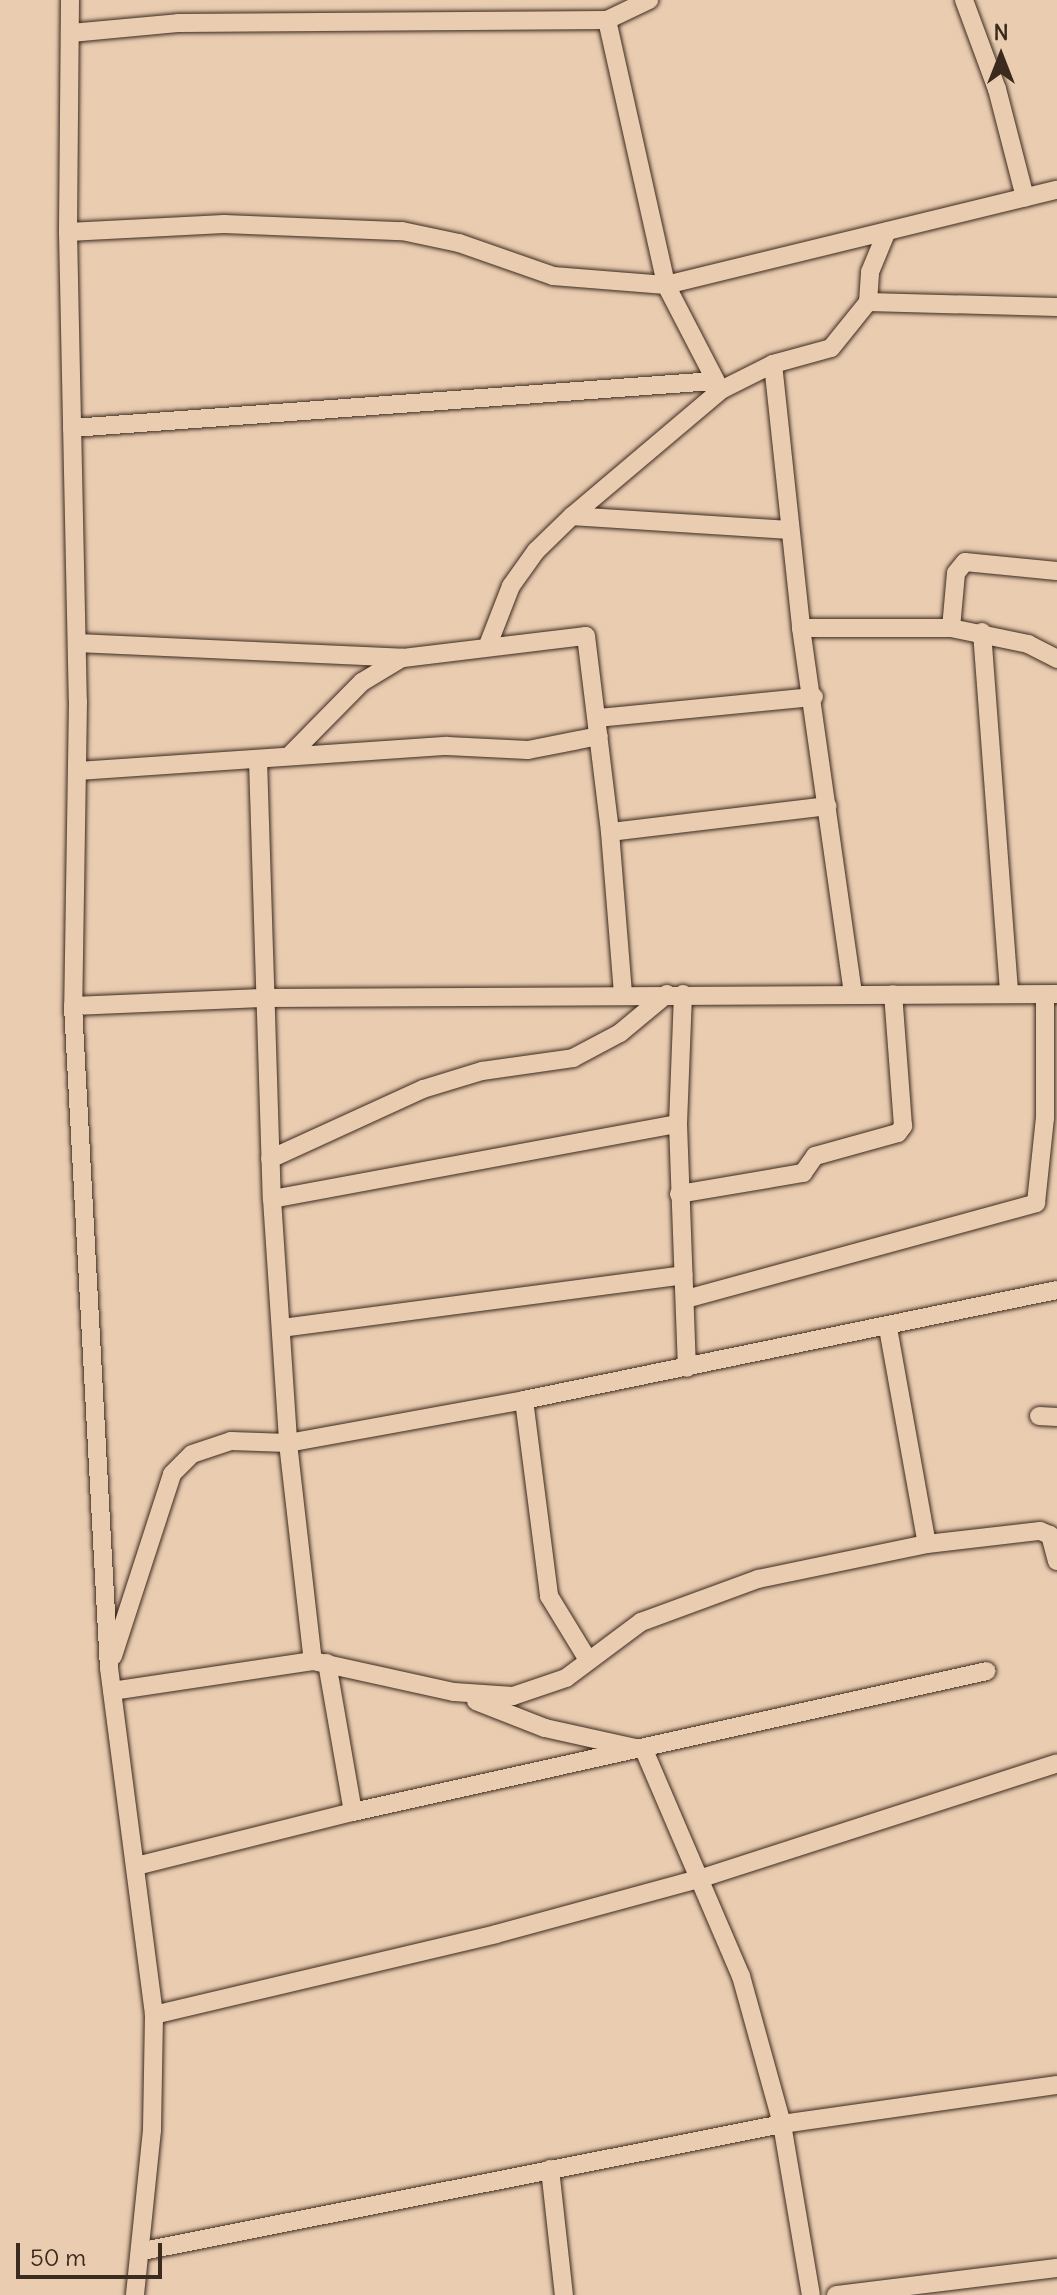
<!DOCTYPE html>
<style>
body{margin:0}
#map{position:relative;width:1057px;height:2295px;overflow:hidden;background:#eaccb1;font-family:Delius,sans-serif}
div>[style]{position:absolute}
[style*='--x']{left:calc(var(--x)*1px);top:calc(var(--y)*1px);width:calc(var(--w)*1px);rotate:calc(var(--a)*1deg)}
.roads{filter:drop-shadow(0 0 2px #3b2a1e) drop-shadow(0 0 2px #3b2a1e)}
.street>*{height:18px;margin:-9px;padding:0 9px;transform-origin:9px;border-radius:9px;background:#eaccb1}
span{translate:-50% -50%;white-space:nowrap;text-align:center;line-height:1.15;-webkit-text-stroke:7px #eaccb1;paint-order:stroke}
.north{position:absolute;left:961px;top:16px;width:80px;height:80px;-webkit-text-stroke:6px #eaccb1;paint-order:stroke;rotate:0deg;font-size:22px;font-weight:700;line-height:32px;text-align:center;color:#3b2a1e}
.north::after{content:'';display:block;margin:auto;width:28px;height:36px;background:#3b2a1e;clip-path:polygon(50% 0,100% 100%,50% 72%,0 100%)}
.scale{position:absolute;left:16px;top:2243px;width:146px;height:36px;box-sizing:border-box;border:4px solid #3b2a1e;border-top:0;padding-left:10px;font-size:24px;line-height:28px;white-space:nowrap;color:#3b2a1e;-webkit-text-stroke:6px #eaccb1;paint-order:stroke}
</style>
<div id="map">
<div class="roads">
<div class="street">
<i style="--x:70;--y:0;--w:232;--a:90.5"></i>
<i style="--x:68;--y:232;--w:469;--a:88.8"></i>
<i style="--x:78;--y:701;--w:305;--a:90.9"></i>
<i style="--x:73;--y:1006;--w:663;--a:86.89"></i>
<i style="--x:109;--y:1668;--w:350;--a:82.6"></i>
<i style="--x:154;--y:2015;--w:115;--a:91"></i>
<i style="--x:152;--y:2130;--w:166;--a:95.9"></i>
<i style="--x:964;--y:0;--w:95;--a:69.7"></i>
<i style="--x:997;--y:89;--w:112;--a:75.5"></i>
<i style="--x:607;--y:20;--w:271;--a:77.4"></i>
<i style="--x:666;--y:285;--w:117;--a:62.6"></i>
<i style="--x:71;--y:33;--w:107;--a:-5.3"></i>
<i style="--x:178;--y:23;--w:429;--a:-0.4"></i>
<i style="--x:607;--y:20;--w:47;--a:-25.5"></i>
<i style="--x:68;--y:232;--w:156;--a:-2.9"></i>
<i style="--x:224;--y:224;--w:178;--a:2.3"></i>
<i style="--x:402;--y:231;--w:58;--a:11.9"></i>
<i style="--x:459;--y:243;--w:100;--a:19.3"></i>
<i style="--x:553;--y:276;--w:113;--a:4.6"></i>
<i style="--x:666;--y:285;--w:402;--a:-13.7"></i>
<i style="--x:868;--y:302;--w:189;--a:1.5"></i>
<i style="--x:773;--y:364;--w:265;--a:83.9"></i>
<i style="--x:801;--y:628;--w:370;--a:81.9"></i>
<i style="--x:72;--y:428;--w:644;--a:-4.19"></i>
<i style="--x:572;--y:516;--w:217;--a:3.7"></i>
<i style="--x:801;--y:628;--w:150;--a:0"></i>
<i style="--x:951;--y:628;--w:79;--a:11.7"></i>
<i style="--x:1028;--y:644;--w:33;--a:27"></i>
<i style="--x:951;--y:628;--w:55;--a:-84.8"></i>
<i style="--x:956;--y:573;--w:14;--a:-51"></i>
<i style="--x:965;--y:562;--w:92;--a:5.6"></i>
<i style="--x:982;--y:632;--w:362;--a:85.7"></i>
<i style="--x:77;--y:643;--w:326;--a:2.6"></i>
<i style="--x:403;--y:658;--w:184;--a:-6.9"></i>
<i style="--x:586;--y:636;--w:197;--a:83"></i>
<i style="--x:610;--y:832;--w:163;--a:85.4"></i>
<i style="--x:488;--y:645;--w:63;--a:-68.7"></i>
<i style="--x:511;--y:586;--w:43;--a:-54.5"></i>
<i style="--x:536;--y:551;--w:50;--a:-44.2"></i>
<i style="--x:572;--y:516;--w:195;--a:-40.2"></i>
<i style="--x:721;--y:390;--w:58;--a:-26.6"></i>
<i style="--x:773;--y:364;--w:60;--a:-15.4"></i>
<i style="--x:831;--y:348;--w:59;--a:-51.2"></i>
<i style="--x:868;--y:302;--w:30;--a:-86"></i>
<i style="--x:870;--y:272;--w:44;--a:-67.5"></i>
<i style="--x:598;--y:718;--w:217;--a:-5.6"></i>
<i style="--x:290;--y:755;--w:103;--a:-45.4"></i>
<i style="--x:362;--y:682;--w:47;--a:-31"></i>
<i style="--x:258;--y:760;--w:439;--a:88.2"></i>
<i style="--x:272;--y:1199;--w:245;--a:86.2"></i>
<i style="--x:288;--y:1443;--w:219;--a:83.5"></i>
<i style="--x:78;--y:771;--w:370;--a:-3.9"></i>
<i style="--x:447;--y:746;--w:81;--a:2.8"></i>
<i style="--x:528;--y:750;--w:72;--a:-11.2"></i>
<i style="--x:610;--y:832;--w:219;--a:-6.8"></i>
<i style="--x:683;--y:994;--w:130;--a:92.2"></i>
<i style="--x:678;--y:1124;--w:244;--a:87.9"></i>
<i style="--x:73;--y:1006;--w:189;--a:-2.4"></i>
<i style="--x:262;--y:998;--w:795;--a:-0.29"></i>
<i style="--x:270;--y:1159;--w:168;--a:-24.6"></i>
<i style="--x:423;--y:1089;--w:62;--a:-17"></i>
<i style="--x:482;--y:1071;--w:92;--a:-8.1"></i>
<i style="--x:573;--y:1058;--w:53;--a:-28"></i>
<i style="--x:620;--y:1033;--w:61;--a:-39.7"></i>
<i style="--x:679;--y:1194;--w:126;--a:-9.6"></i>
<i style="--x:803;--y:1173;--w:21;--a:-55"></i>
<i style="--x:815;--y:1156;--w:86;--a:-15.5"></i>
<i style="--x:898;--y:1133;--w:9;--a:-54"></i>
<i style="--x:903;--y:1126;--w:132;--a:-94.3"></i>
<i style="--x:272;--y:1199;--w:413;--a:-10.5"></i>
<i style="--x:686;--y:1299;--w:363;--a:-15.3"></i>
<i style="--x:1036;--y:1203;--w:85;--a:-84"></i>
<i style="--x:1045;--y:1118;--w:123;--a:-90"></i>
<i style="--x:282;--y:1328;--w:405;--a:-7.5"></i>
<i style="--x:888;--y:1328;--w:219;--a:79.8"></i>
<i style="--x:524;--y:1400;--w:198;--a:82.7"></i>
<i style="--x:549;--y:1596;--w:75;--a:58.6"></i>
<i style="--x:1039;--y:1416;--w:18;--a:3"></i>
<i style="--x:113;--y:1656;--w:191;--a:-72"></i>
<i style="--x:172;--y:1474;--w:28;--a:-45"></i>
<i style="--x:192;--y:1454;--w:41;--a:-18.4"></i>
<i style="--x:231;--y:1441;--w:57;--a:2"></i>
<i style="--x:288;--y:1443;--w:240;--a:-10.3"></i>
<i style="--x:524;--y:1400;--w:544;--a:-11.66"></i>
<i style="--x:327;--y:1663;--w:151;--a:80.1"></i>
<i style="--x:112;--y:1691;--w:203;--a:-8.5"></i>
<i style="--x:313;--y:1661;--w:144;--a:12.4"></i>
<i style="--x:454;--y:1692;--w:59;--a:3.9"></i>
<i style="--x:513;--y:1696;--w:56;--a:-18.8"></i>
<i style="--x:566;--y:1678;--w:94;--a:-36.7"></i>
<i style="--x:641;--y:1622;--w:125;--a:-20.2"></i>
<i style="--x:758;--y:1579;--w:173;--a:-11.7"></i>
<i style="--x:927;--y:1544;--w:114;--a:-6.6"></i>
<i style="--x:1040;--y:1531;--w:11;--a:22"></i>
<i style="--x:1050;--y:1535;--w:27;--a:75"></i>
<i style="--x:476;--y:1701;--w:74;--a:21.4"></i>
<i style="--x:545;--y:1728;--w:101;--a:12.5"></i>
<i style="--x:644;--y:1750;--w:246;--a:66.8"></i>
<i style="--x:741;--y:1976;--w:154;--a:74.5"></i>
<i style="--x:782;--y:2124;--w:173;--a:80.4"></i>
<i style="--x:136;--y:1866;--w:224;--a:-14"></i>
<i style="--x:353;--y:1812;--w:649;--a:-12.54"></i>
<i style="--x:154;--y:2015;--w:351;--a:-13.3"></i>
<i style="--x:496;--y:1934;--w:213;--a:-15.2"></i>
<i style="--x:702;--y:1878;--w:373;--a:-17.9"></i>
<i style="--x:550;--y:2169;--w:127;--a:83.7"></i>
<i style="--x:143;--y:2251;--w:651;--a:-11.24"></i>
<i style="--x:782;--y:2124;--w:278;--a:-8.1"></i>
<i style="--x:836;--y:2295;--w:223;--a:-7"></i>
</div>
</div>
<div class="north">N</div>
<div class="scale">50 m</div>
</div>
